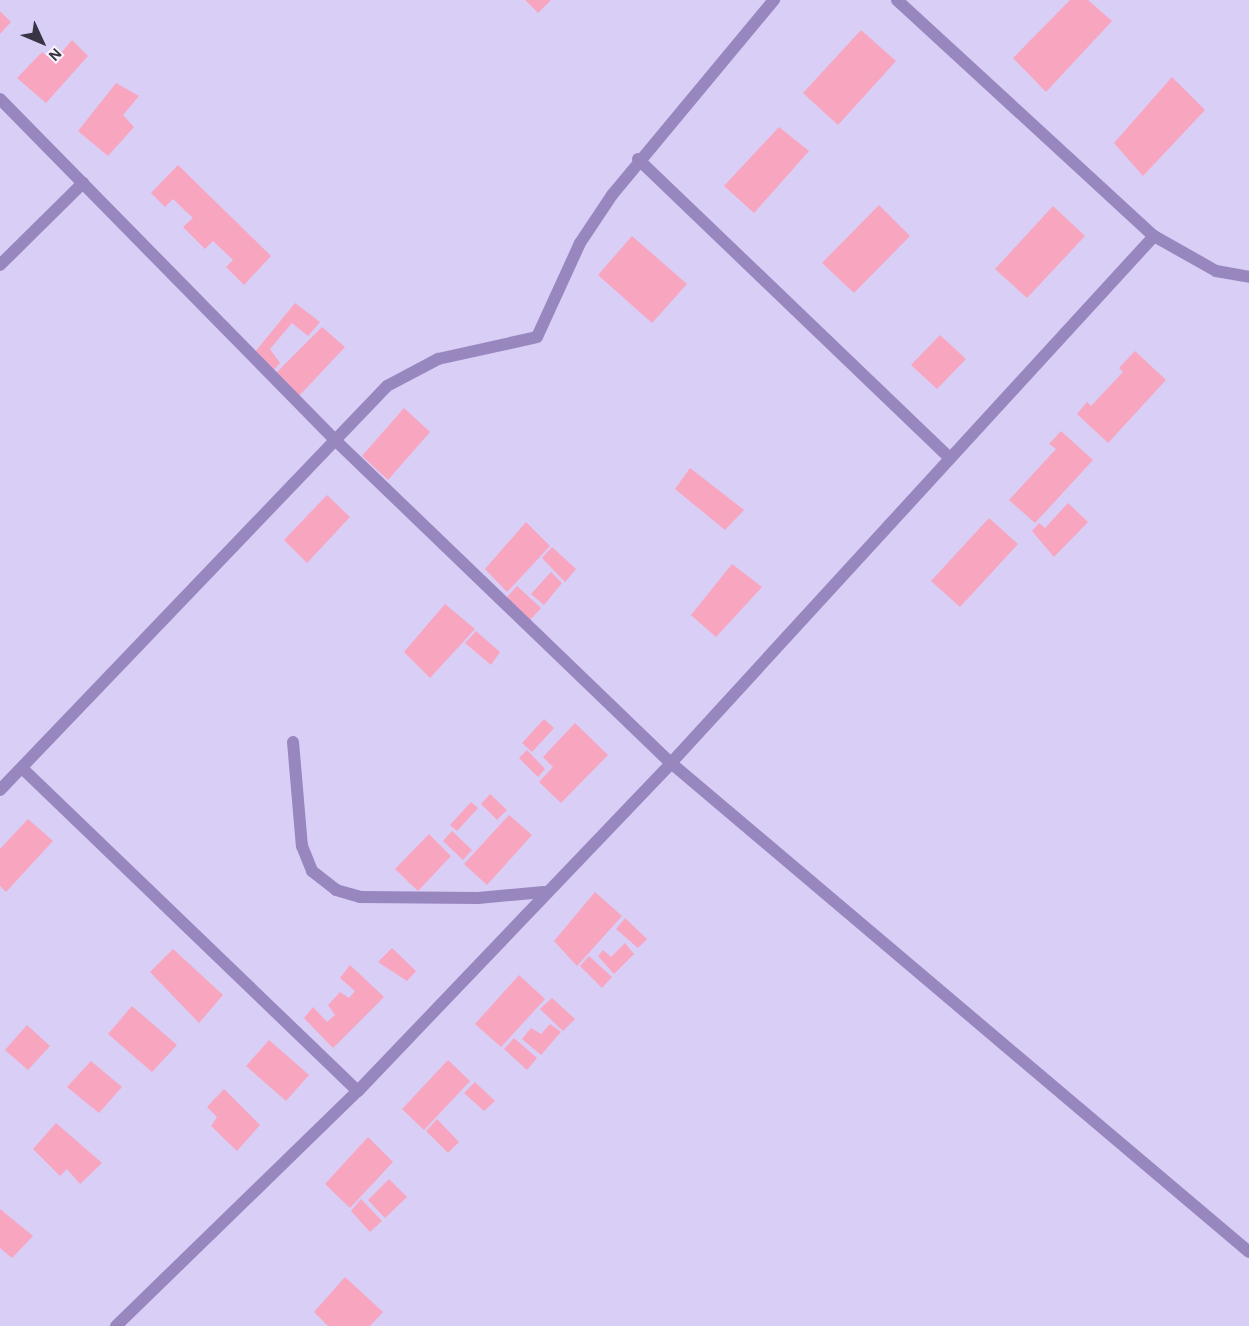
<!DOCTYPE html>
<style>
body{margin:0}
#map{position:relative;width:1249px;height:1326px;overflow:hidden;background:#d9cef6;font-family:"Alegreya Sans",sans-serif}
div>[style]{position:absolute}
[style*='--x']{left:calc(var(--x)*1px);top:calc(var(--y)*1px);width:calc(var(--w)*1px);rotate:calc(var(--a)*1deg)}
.building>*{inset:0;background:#f8a5c0}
.street>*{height:12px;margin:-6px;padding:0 6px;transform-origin:6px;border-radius:6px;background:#9886bf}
span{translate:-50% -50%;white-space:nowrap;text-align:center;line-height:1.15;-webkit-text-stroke:4.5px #f7f4fd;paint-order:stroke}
.north{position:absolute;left:12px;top:12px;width:60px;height:60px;-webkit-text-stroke:4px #f7f4fd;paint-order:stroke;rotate:134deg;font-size:16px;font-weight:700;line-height:24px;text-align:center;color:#383443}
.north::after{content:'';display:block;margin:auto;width:21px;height:27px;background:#383443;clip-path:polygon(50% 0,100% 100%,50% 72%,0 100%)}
</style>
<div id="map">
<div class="building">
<i style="clip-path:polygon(525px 0,551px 0,538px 13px)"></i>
<i style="clip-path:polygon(1070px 0,1088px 0,1112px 21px,1046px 92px,1013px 58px)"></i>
<i style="clip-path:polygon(0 11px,11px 22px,0 34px)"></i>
<i style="clip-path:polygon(861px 30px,896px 61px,838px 125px,803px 93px)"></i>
<i style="clip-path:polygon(72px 40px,88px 56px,46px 103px,17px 78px,42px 52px,54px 61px)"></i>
<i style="clip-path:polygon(1172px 77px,1205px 110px,1143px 176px,1114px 143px)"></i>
<i style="clip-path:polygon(116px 83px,139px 96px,123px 115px,134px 127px,108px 156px,78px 131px)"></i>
<i style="clip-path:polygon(779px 127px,809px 151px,754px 213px,724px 186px)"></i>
<i style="clip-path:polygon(178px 165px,271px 256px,244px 285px,226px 267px,233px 260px,213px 241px,205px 249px,183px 227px,193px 218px,173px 199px,165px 207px,151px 193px)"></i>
<i style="clip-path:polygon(879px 205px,910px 236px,854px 293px,822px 263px)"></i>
<i style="clip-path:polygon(1053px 206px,1085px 236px,1027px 298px,995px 269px)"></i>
<i style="clip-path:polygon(632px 236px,687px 284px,652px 323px,598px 275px)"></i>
<i style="clip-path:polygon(295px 303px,320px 322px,308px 336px,292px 323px,270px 349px,280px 363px,273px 371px,255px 352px)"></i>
<i style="clip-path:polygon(322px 327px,345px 347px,298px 397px,275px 374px)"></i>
<i style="clip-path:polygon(940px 335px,966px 359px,937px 389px,911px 365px)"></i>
<i style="clip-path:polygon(1135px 351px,1166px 380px,1108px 443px,1077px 414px,1087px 402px,1091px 406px,1123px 372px,1119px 368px)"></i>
<i style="clip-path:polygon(404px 408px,430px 432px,388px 480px,362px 456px)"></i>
<i style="clip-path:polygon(1061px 431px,1093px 460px,1035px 523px,1009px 500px,1056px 449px,1049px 444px)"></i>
<i style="clip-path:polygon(690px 468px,744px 510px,725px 530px,675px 489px)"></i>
<i style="clip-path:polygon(327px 495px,350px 517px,307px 563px,284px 540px)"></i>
<i style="clip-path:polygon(1068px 503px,1088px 522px,1054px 557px,1032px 531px,1039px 523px,1045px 528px)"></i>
<i style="clip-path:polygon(989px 518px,1018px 544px,960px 607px,931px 581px)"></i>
<i style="clip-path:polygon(526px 522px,550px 546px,507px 592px,485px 569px)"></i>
<i style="clip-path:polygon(552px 547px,576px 569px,565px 582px,542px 558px)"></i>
<i style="clip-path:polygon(732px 564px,762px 587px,716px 637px,691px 615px)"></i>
<i style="clip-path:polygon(551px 572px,562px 583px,544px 605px,531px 594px)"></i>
<i style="clip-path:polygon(517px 586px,541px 608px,530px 620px,507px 597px)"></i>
<i style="clip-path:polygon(445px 604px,475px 629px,430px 678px,404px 652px)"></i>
<i style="clip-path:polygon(476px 631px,500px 652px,491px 665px,465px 643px)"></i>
<i style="clip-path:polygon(544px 719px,554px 728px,532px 752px,522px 743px)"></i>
<i style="clip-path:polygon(575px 723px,608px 755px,561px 803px,539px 782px,553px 767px,543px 757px)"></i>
<i style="clip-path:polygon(527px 750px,545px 769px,538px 777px,519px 758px)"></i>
<i style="clip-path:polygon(490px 794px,507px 810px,497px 820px,481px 804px)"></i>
<i style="clip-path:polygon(471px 802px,478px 808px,457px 831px,450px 825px)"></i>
<i style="clip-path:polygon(509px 815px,532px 835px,487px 885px,464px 864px)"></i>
<i style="clip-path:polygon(28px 819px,53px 841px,6px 892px,0 886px,0 849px)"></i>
<i style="clip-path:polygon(452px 831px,472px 850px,463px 860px,443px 841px)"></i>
<i style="clip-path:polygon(429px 834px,451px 856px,418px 891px,395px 869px)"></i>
<i style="clip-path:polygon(595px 892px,622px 916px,577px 966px,554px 941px)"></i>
<i style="clip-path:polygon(625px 918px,647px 939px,638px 948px,616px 929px)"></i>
<i style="clip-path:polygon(625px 943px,634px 954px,614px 974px,598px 956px,603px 950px,611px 957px)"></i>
<i style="clip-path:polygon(392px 948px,416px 971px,407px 981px,378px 962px)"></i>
<i style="clip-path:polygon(173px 949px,223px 995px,199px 1023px,150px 972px)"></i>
<i style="clip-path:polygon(589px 956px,612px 977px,602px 988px,580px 966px)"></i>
<i style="clip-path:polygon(350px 965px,384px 997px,333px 1048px,304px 1018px,313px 1007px,327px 1022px,335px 1015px,328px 1005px,340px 992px,349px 998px,355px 991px,340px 978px)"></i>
<i style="clip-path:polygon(519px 975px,545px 999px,501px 1047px,475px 1024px)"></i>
<i style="clip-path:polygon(552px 998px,575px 1019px,563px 1031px,540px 1009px)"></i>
<i style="clip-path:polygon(132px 1006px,177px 1045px,152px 1072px,108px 1034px)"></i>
<i style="clip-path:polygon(550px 1024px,561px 1032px,541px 1055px,522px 1039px,531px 1028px,541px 1034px)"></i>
<i style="clip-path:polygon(27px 1025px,50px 1046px,28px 1070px,5px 1050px)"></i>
<i style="clip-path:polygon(514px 1038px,537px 1058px,527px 1070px,504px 1049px)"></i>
<i style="clip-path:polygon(269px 1040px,309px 1075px,286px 1101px,246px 1066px)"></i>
<i style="clip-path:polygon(448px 1060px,470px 1081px,424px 1130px,402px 1109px)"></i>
<i style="clip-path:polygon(91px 1061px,122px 1087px,99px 1113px,67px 1087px)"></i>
<i style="clip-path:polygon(475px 1082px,495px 1101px,484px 1111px,464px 1093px)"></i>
<i style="clip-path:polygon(224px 1089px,260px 1125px,237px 1151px,211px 1126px,217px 1117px,207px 1107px)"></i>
<i style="clip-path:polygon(437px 1119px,459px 1142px,448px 1153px,426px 1131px)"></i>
<i style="clip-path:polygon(56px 1123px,102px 1163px,80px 1184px,67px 1169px,60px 1176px,33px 1149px)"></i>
<i style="clip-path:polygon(368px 1137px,393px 1162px,350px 1208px,325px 1184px)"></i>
<i style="clip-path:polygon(389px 1179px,407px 1197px,385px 1218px,368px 1200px)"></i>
<i style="clip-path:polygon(361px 1199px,382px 1221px,370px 1232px,351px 1211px)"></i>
<i style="clip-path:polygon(0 1209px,33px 1236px,12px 1258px,0 1248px)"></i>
<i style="clip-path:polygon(345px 1277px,383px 1312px,370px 1326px,328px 1326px,314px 1312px)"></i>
</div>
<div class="street">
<i style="--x:897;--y:0;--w:349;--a:42.6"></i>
<i style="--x:1154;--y:236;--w:71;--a:29.4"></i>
<i style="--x:1216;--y:271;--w:34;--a:10"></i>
<i style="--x:0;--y:99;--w:477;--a:45.5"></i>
<i style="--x:334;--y:439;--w:467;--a:43.9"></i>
<i style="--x:671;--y:763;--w:757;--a:40.23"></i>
<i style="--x:638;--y:159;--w:431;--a:43.8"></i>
<i style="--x:0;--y:265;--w:117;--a:-44.7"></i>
<i style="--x:293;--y:742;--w:104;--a:85.1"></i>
<i style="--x:302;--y:846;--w:27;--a:68"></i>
<i style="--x:312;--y:871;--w:31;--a:38"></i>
<i style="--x:336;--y:890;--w:25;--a:16"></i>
<i style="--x:360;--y:897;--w:118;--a:0.5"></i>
<i style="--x:478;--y:898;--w:66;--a:-5.2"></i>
<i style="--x:22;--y:768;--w:466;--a:43.9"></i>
<i style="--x:0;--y:790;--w:559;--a:-46.23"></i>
<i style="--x:387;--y:386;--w:58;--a:-27.9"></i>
<i style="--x:438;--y:359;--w:101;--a:-12.5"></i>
<i style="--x:537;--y:337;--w:103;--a:-65.4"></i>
<i style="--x:580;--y:243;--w:58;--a:-56.3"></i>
<i style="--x:612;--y:195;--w:254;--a:-50.3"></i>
<i style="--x:116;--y:1326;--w:337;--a:-44.2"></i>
<i style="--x:358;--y:1091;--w:453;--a:-46.3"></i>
<i style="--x:671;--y:763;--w:715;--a:-47.49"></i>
</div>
<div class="north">N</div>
</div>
